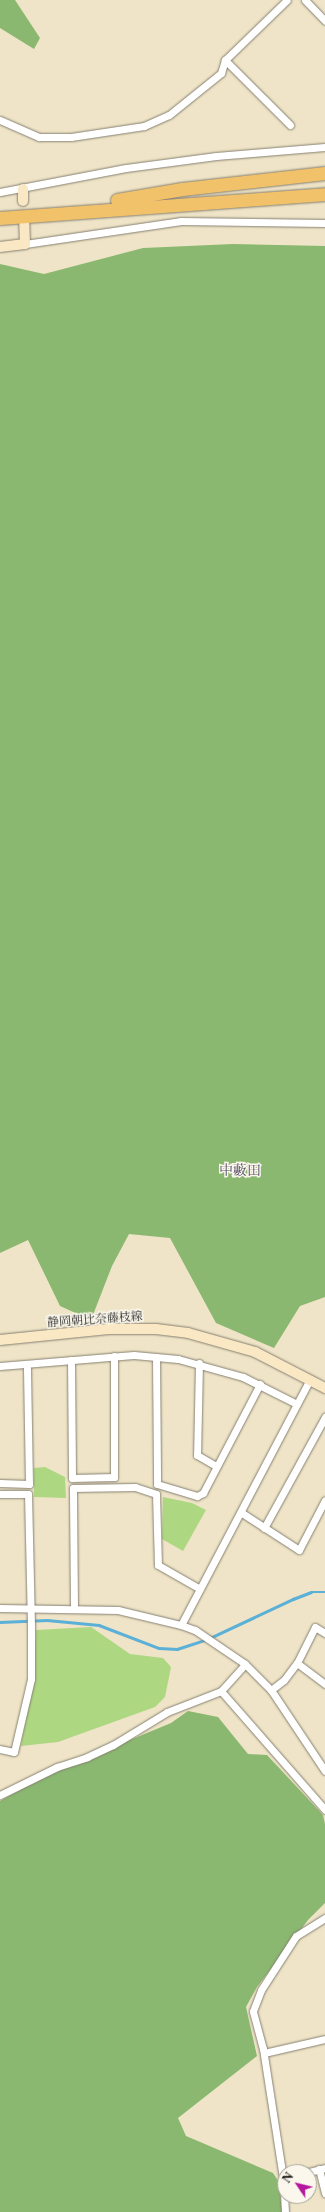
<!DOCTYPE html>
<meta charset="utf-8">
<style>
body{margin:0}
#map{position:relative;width:325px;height:2212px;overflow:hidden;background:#efe4c7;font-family:"Libre Caslon Text","Noto Serif JP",serif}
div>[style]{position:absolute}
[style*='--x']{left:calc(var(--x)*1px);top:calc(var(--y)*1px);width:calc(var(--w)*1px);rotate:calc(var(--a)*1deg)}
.green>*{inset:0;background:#aed782}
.forest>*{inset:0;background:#8ab870}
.stream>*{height:2.5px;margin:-1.25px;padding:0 1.25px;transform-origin:1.25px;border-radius:1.25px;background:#5bb0d7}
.roads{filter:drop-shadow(0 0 1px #868072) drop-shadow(0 0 1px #868072)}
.street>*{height:7px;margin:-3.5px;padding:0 3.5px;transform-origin:3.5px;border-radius:3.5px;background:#fff}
.secondary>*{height:10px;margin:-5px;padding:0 5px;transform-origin:5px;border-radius:5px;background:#fae7c3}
.highway>*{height:13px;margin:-6.5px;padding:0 6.5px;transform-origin:6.5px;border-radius:6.5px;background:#f2c26a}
span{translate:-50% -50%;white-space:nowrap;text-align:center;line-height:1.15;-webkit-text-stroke:3px #fbf7ec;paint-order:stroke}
.street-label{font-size:12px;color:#1c1c1c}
.quarter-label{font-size:14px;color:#564f69}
.north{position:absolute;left:277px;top:2164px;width:40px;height:40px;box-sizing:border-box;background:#fbf7ec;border:1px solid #a29f99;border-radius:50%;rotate:305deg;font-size:11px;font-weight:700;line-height:16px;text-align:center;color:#1c1c1c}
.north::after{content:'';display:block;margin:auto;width:14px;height:18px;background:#b5179e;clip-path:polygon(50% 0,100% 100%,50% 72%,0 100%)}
</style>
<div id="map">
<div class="green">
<i style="clip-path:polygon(45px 1467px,65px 1477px,66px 1498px,34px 1497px,34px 1468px)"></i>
<i style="clip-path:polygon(163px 1497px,192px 1503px,206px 1510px,183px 1551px,162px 1539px)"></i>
<i style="clip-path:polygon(91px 1627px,130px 1654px,163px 1658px,171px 1667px,165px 1697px,155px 1707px,58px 1742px,21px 1746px,33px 1679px,36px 1630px)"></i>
</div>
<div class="forest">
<i style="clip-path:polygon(0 0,15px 0,40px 38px,34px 49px,0 28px)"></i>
<i style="clip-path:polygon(233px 244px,325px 246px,325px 1297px,300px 1306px,274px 1348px,216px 1323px,170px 1238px,129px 1234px,112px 1266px,91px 1320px,60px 1306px,28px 1240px,0 1253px,0 264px,44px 274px,143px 248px)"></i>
<i style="clip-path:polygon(188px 1711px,218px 1717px,248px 1754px,267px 1755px,323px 1815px,325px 1824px,325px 1903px,308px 1920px,257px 1987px,246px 2007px,257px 2056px,178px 2118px,186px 2136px,273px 2173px,279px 2182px,282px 2212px,0 2212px,0 1801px,55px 1771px,171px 1723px)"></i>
</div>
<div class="stream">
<i style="--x:0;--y:1622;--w:47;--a:-2.4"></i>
<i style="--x:47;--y:1620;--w:52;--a:5.5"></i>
<i style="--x:99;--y:1625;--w:64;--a:21"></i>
<i style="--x:159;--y:1648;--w:18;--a:3"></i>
<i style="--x:177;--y:1649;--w:29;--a:-18"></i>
<i style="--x:210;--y:1638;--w:92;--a:-25.2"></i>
<i style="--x:293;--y:1599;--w:19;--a:-21"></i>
<i style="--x:311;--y:1592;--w:14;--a:0"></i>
</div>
<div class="roads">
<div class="street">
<i style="--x:305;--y:0;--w:29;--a:46"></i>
<i style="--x:225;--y:60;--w:92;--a:45"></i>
<i style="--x:0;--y:120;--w:43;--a:23.6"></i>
<i style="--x:39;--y:137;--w:32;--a:0"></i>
<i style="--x:71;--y:137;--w:74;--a:-8.6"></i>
<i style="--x:144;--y:126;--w:27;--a:-24"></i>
<i style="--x:169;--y:115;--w:67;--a:-38.9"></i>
<i style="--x:221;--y:73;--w:14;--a:-73"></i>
<i style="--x:225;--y:60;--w:86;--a:-44.1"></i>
<i style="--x:0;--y:192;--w:128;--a:-10.8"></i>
<i style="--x:126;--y:168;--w:91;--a:-7.6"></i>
<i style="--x:216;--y:156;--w:109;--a:-4.7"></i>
<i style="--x:25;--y:244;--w:158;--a:-8.4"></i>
<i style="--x:181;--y:221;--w:144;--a:0.8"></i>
<i style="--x:156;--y:1357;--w:127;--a:89.5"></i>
<i style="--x:157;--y:1484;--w:42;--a:16.7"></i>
<i style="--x:197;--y:1496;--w:7;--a:-27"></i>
<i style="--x:203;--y:1493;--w:123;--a:-62.4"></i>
<i style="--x:71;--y:1360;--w:118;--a:89.5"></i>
<i style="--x:72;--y:1478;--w:42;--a:-1.4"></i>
<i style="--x:114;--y:1477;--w:121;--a:-90"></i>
<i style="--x:199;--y:1363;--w:92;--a:91.2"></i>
<i style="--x:197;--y:1455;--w:22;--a:30"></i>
<i style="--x:0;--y:1366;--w:134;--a:-4.7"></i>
<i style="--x:134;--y:1355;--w:44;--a:5.2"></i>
<i style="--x:178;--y:1359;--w:67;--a:15.5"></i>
<i style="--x:243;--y:1377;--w:60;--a:26.6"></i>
<i style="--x:0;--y:1483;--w:29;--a:2"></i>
<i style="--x:29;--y:1484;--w:120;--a:-91"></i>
<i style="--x:0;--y:1494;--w:28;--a:0"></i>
<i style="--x:28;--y:1494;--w:135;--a:88.7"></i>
<i style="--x:31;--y:1629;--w:50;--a:90"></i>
<i style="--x:31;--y:1679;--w:75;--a:103.1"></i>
<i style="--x:14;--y:1752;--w:14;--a:-168"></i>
<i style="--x:242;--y:1513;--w:68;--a:33"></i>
<i style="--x:299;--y:1550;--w:56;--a:-62.5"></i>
<i style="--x:264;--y:1528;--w:127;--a:-61.2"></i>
<i style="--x:0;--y:1608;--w:118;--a:1"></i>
<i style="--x:118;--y:1610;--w:65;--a:13.4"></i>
<i style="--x:181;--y:1625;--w:15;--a:20"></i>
<i style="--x:195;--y:1630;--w:60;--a:34.2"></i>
<i style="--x:245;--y:1664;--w:37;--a:45"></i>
<i style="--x:271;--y:1690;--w:97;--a:56.3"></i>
<i style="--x:74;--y:1608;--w:120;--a:-90.5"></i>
<i style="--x:73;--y:1488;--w:62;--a:-0.9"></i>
<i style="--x:135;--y:1487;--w:22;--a:18"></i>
<i style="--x:156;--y:1494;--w:71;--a:88.4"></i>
<i style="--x:158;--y:1565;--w:48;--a:29.7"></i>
<i style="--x:181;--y:1625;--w:278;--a:-62.3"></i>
<i style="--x:297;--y:1663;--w:35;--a:37"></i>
<i style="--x:271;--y:1690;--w:16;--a:-38"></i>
<i style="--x:284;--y:1680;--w:21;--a:-53"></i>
<i style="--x:297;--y:1663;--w:40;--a:-63.4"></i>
<i style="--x:315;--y:1627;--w:12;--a:31"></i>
<i style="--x:221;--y:1691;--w:158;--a:48.8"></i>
<i style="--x:0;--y:1795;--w:64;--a:-26.2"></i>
<i style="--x:57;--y:1767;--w:32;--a:-18"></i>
<i style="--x:87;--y:1757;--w:29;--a:-25"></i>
<i style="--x:113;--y:1745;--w:63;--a:-31.4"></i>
<i style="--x:167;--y:1712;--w:58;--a:-21.3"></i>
<i style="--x:221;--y:1691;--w:36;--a:-48"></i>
<i style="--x:264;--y:2053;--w:63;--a:-12.9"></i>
<i style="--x:319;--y:2169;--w:25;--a:76"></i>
<i style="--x:309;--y:2172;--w:16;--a:-14"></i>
<i style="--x:285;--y:2212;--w:34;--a:-93"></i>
<i style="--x:283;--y:2178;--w:131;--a:-98.8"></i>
<i style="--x:263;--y:2049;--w:39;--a:-105"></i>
<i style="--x:253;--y:2011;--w:22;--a:-69"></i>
<i style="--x:261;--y:1990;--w:64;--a:-57.1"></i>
<i style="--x:296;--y:1936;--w:34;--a:-32"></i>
</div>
<div class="secondary">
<i style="--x:23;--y:189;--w:12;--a:90"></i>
<i style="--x:0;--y:247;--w:25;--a:-7"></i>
<i style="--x:25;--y:244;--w:24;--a:-92"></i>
<i style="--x:0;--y:1340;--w:109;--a:-5.8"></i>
<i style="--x:108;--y:1329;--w:48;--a:0"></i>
<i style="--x:156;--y:1329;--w:32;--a:7"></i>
<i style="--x:188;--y:1333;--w:70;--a:15.8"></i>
<i style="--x:255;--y:1352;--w:79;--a:27.2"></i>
</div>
<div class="highway">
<i style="--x:117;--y:200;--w:66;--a:-9.6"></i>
<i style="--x:182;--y:189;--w:144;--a:-6.4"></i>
<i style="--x:0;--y:218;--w:326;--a:-4.2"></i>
</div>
</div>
<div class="street-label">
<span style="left:95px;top:1319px;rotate:-4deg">静岡朝比奈藤枝線</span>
</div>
<div class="quarter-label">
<span style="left:240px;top:1170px">中藪田</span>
</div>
<div class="north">N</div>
</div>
